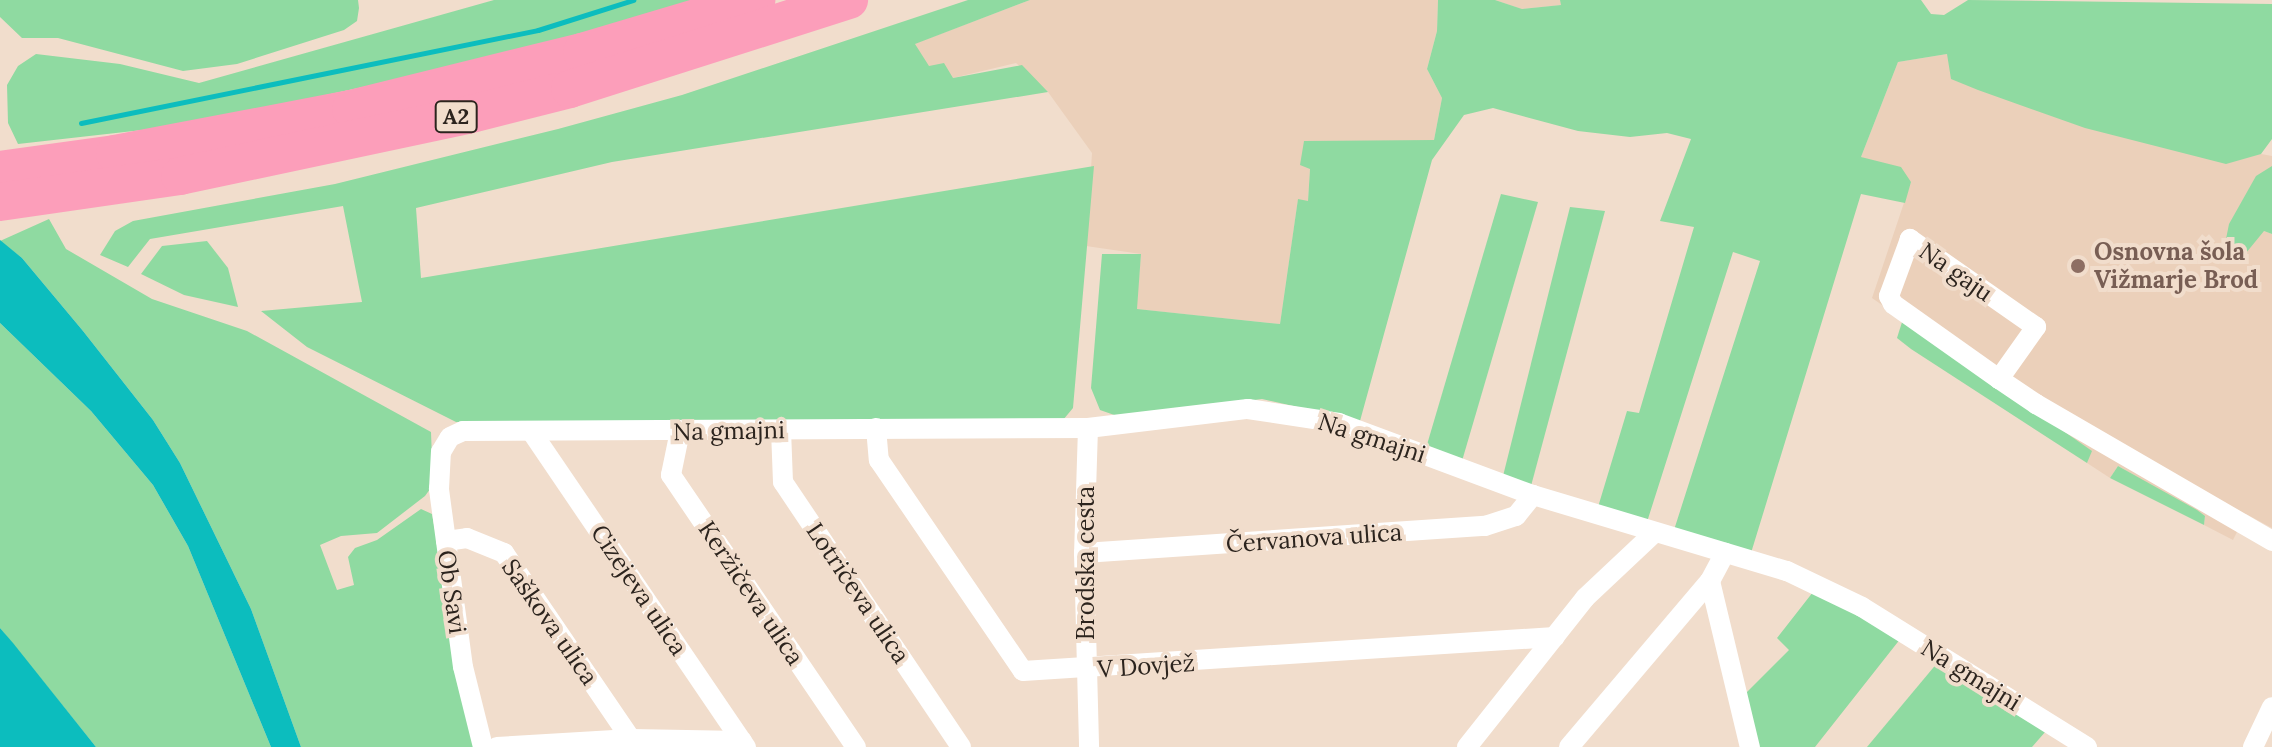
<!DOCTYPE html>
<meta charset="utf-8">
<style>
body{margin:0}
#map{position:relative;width:2272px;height:747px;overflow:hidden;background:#f1ddcc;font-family:Lora,serif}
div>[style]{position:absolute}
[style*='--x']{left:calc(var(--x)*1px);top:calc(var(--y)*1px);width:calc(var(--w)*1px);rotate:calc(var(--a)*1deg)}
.built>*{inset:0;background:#ebd0ba}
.green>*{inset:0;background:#8fdaa1}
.water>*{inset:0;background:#0cbdbe}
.stream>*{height:5px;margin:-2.5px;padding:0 2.5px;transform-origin:2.5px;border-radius:2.5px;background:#0cbdbe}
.street>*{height:20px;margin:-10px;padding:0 10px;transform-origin:10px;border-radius:10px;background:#fff}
.highway>*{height:38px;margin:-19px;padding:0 19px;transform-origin:19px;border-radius:19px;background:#fc9eba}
.dots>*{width:22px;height:22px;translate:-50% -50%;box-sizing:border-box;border:4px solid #f1ddcc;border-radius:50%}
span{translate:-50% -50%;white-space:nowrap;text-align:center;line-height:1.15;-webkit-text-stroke:8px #f1ddcc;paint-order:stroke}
.shield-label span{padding:2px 6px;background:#f1ddcc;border:2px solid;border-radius:6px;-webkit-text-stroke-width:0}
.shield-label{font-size:22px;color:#2c241e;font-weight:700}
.education-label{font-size:24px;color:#785e54;font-weight:700}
.left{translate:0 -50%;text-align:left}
.street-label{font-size:24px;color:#2c241e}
</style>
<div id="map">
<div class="built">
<i style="clip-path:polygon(1030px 0,1438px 0,1437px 31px,1427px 69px,1442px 98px,1434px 140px,1310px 169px,1308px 202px,1298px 200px,1280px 324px,1136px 309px,1141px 254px,1086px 246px,1092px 153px,1048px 92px,1016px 63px,953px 78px,929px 67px,914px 44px)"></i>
<i style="clip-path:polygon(1495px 0,1560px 0,1562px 5px,1521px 9px)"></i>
<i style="clip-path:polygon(1947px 54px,2143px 132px,2272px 156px,2272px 196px,2264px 231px,2272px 234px,2272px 528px,2246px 514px,2233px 540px,2204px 525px,2205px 516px,2118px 466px,2110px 478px,2087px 463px,2091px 451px,1872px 298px,1911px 182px,1861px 157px,1898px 62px)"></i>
</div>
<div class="green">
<i style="clip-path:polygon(0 0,358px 0,359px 8px,357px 21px,344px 30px,237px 64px,183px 71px,58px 38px,22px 38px,0 17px)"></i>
<i style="clip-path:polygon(494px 0,696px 0,493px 59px,187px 125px,18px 144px,8px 123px,7px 85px,18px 66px,36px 54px,120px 64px,199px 83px)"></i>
<i style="clip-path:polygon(968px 0,1030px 0,915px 44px,929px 66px,944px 63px,953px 78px,1022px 65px,1048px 92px,612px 162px,416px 208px,421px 278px,1094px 166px,1073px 408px,1063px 420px,456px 422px,307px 347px,261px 311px,362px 302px,343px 206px,150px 239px,128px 267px,100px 255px,115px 231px,133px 221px,335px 184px,558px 129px,682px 95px)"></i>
<i style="clip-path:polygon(1438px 0,1495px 0,1522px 9px,1561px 5px,1560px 0,1921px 0,1931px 14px,1944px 15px,1968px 0,2272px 4px,2272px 139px,2261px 154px,2226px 164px,2085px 128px,1978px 90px,1951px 79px,1947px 54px,1898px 62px,1861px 157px,1901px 167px,1911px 182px,1905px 203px,1861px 194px,1751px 553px,1674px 530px,1760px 261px,1733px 252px,1647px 522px,1598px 507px,1627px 411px,1639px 413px,1694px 227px,1660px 221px,1691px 139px,1667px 133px,1630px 137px,1578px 131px,1493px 108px,1464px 115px,1432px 160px,1360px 421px,1262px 399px,1120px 417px,1100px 410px,1091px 388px,1102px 254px,1141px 254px,1137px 309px,1280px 324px,1298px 199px,1308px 201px,1310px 169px,1300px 165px,1304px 141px,1434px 140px,1442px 98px,1427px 69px,1437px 31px)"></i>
<i style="clip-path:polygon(2272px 166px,2272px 234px,2264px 231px,2246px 253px,2231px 256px,2224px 249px,2229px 224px,2256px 176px)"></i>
<i style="clip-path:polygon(1501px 194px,1538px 202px,1462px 461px,1426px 448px)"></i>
<i style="clip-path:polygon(1570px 207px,1605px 211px,1531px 486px,1503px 476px)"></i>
<i style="clip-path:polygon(49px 219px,66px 249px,152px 299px,247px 331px,431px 432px,433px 485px,425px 496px,377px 533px,341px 536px,320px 545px,337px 590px,354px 585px,348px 557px,355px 548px,377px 540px,421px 509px,432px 514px,475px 747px,301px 747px,251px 609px,180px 463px,153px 420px,83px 331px,22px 258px,0 241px)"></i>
<i style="clip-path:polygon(207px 241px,228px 268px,238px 307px,184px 295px,141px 274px,162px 246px)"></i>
<i style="clip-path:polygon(1903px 319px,2092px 451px,2087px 463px,1911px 349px,1897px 338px)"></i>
<i style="clip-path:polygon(0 323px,91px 411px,153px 485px,188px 546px,271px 747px,96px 747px,0 628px)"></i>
<i style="clip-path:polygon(2118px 466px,2197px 510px,2205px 516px,2204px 525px,2110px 478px)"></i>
<i style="clip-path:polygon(1813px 592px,1901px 638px,1815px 747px,1758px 747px,1745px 694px,1789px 650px,1777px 638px)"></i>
<i style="clip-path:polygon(1938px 662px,2046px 731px,2032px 747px,1867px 747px)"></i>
</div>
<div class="water">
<i style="clip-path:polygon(0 240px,22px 258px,83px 331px,153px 420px,180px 463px,251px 609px,301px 747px,271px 747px,188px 546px,153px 485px,91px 411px,0 323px)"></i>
<i style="clip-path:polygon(0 628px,13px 643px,96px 747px,0 747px)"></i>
</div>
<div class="stream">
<i style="--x:81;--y:123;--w:466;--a:-11.5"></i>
<i style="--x:538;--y:30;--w:100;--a:-17.5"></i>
</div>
<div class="street">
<i style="--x:1999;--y:379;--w:64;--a:-54.6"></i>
<i style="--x:2036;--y:327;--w:154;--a:-145.1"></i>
<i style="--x:1910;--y:239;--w:61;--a:110.2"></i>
<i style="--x:1889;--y:296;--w:9;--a:63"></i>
<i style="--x:1893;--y:304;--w:130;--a:35.3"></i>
<i style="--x:1999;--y:379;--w:45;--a:34"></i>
<i style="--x:2036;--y:404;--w:273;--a:30.1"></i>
<i style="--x:876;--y:428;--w:32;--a:85"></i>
<i style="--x:879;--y:460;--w:255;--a:55.7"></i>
<i style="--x:1023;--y:671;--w:533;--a:-3.66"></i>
<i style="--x:1088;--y:428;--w:125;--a:91.8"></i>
<i style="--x:1084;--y:553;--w:194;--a:88.5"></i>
<i style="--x:781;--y:430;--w:52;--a:87.8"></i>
<i style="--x:783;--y:482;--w:319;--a:56.1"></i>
<i style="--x:680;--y:431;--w:45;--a:101.6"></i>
<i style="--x:671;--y:475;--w:329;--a:55.8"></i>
<i style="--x:533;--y:434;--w:379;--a:55.8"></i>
<i style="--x:446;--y:541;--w:21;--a:-8"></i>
<i style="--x:467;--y:538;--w:40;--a:22"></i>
<i style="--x:504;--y:553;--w:225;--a:55.7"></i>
<i style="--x:1084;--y:553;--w:402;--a:-3.9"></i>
<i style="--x:1485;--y:526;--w:33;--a:-18"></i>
<i style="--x:1516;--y:516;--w:27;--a:-51"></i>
<i style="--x:1710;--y:581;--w:171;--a:76.5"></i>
<i style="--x:483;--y:747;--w:82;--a:-104"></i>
<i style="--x:463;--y:667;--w:180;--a:-97.7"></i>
<i style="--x:439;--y:489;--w:37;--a:-87"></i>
<i style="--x:441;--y:452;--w:17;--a:-59"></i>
<i style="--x:450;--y:437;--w:14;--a:-25"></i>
<i style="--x:463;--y:431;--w:625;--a:-0.28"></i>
<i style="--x:1088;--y:428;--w:161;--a:-6.8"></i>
<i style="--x:1248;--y:409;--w:92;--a:8.7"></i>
<i style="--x:1339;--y:423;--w:207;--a:20.4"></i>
<i style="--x:1533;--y:495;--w:265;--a:16.7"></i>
<i style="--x:1787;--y:571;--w:83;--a:25.6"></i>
<i style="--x:1862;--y:607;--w:265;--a:31.9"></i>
<i style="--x:497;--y:747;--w:134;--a:-3.4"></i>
<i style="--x:631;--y:739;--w:111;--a:1"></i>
<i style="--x:1467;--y:747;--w:190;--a:-51.6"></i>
<i style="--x:1585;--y:598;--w:96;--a:-43.3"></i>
<i style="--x:1569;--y:747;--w:218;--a:-49.7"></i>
<i style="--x:1710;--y:581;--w:32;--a:-62"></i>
<i style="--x:2253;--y:747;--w:44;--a:-64.6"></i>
</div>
<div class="highway">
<i style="--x:0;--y:170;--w:116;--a:-7.9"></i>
<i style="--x:115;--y:154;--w:240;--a:-10.8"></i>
<i style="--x:351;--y:109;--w:238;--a:-13.9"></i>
<i style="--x:582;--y:52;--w:182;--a:-16.6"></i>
<i style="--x:0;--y:202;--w:182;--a:-8.2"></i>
<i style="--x:180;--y:176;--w:293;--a:-12"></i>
<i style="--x:467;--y:115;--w:106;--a:-14.2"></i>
<i style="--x:570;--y:89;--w:293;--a:-17.7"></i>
</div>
<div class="dots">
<i style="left:2078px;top:266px;background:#8d6e63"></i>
</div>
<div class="shield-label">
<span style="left:456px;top:117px">A2</span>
</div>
<div class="education-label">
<span class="left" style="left:2094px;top:266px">Osnovna šola<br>Vižmarje Brod</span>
</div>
<div class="street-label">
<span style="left:1956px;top:272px;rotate:35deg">Na gaju</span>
<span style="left:729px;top:431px;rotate:-1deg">Na gmajni</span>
<span style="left:1372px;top:438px;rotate:18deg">Na gmajni</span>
<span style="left:1314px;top:538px;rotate:-4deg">Červanova ulica</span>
<span style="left:1086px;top:563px;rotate:-90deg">Brodska cesta</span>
<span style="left:639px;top:590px;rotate:56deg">Cizejeva ulica</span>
<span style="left:452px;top:592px;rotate:82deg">Ob Savi</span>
<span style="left:751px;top:593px;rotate:56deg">Keržičeva ulica</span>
<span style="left:858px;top:593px;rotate:56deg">Lotričeva ulica</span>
<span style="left:550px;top:622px;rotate:55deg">Saškova ulica</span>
<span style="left:1146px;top:666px;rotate:-4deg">V Dovjež</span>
<span style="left:1971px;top:675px;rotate:32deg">Na gmajni</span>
</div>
</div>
